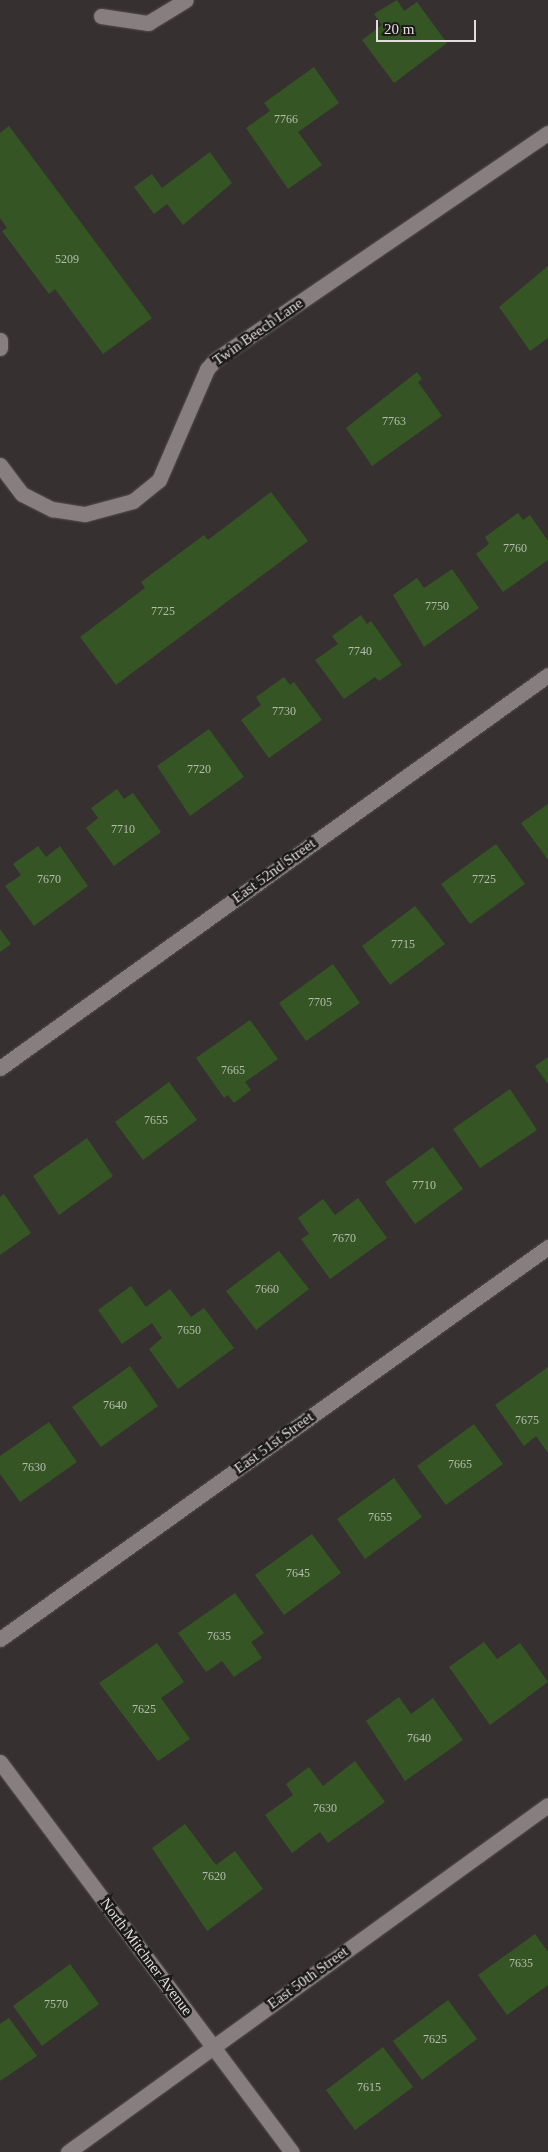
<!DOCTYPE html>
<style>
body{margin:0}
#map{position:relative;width:548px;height:2152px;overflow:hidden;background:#373030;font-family:"Times New Roman",serif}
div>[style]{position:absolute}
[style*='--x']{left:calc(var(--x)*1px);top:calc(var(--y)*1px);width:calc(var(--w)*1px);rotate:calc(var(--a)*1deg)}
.building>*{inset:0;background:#355624}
.roads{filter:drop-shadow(0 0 1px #554f4f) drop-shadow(0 0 1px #554f4f)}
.lane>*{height:15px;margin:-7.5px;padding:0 7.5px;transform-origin:7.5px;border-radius:7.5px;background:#877f7f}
.street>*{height:15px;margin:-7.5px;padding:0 7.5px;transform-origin:7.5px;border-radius:7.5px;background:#877f7f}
span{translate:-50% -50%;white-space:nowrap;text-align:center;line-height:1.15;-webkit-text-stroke:5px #1c1919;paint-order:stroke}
.number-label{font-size:12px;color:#b6bbaf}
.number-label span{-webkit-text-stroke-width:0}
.street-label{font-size:15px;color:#e1dddd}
.scale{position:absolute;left:376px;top:20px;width:100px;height:22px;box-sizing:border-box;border:2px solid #e1dddd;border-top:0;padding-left:6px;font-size:15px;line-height:18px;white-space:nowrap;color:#e1dddd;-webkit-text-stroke:4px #1c1919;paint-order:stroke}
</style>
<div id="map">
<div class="building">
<i style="clip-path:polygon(397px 0,404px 11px,417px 2px,447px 43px,394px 83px,362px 40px,382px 25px,374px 14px)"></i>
<i style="clip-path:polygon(314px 67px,339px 103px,298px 132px,322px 165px,288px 189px,246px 128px,270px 111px,264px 103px)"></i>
<i style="clip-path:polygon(9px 126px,152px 318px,103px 354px,55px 289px,49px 294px,2px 231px,7px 228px,0 218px,0 133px)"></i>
<i style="clip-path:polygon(210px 152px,232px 183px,183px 225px,167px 204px,154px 214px,134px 187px,152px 174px,162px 188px)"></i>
<i style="clip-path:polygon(548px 266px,548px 338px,530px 351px,499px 307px)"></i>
<i style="clip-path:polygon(417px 372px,422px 379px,418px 382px,442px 416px,372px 466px,346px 428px)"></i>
<i style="clip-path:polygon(271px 492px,308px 541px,116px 685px,80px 637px,145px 588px,141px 582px,204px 535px,208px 540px)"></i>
<i style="clip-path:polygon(518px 513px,523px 520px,530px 515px,548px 541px,548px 560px,503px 592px,476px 554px,489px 544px,485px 537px)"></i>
<i style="clip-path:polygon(452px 569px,479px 608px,424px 647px,393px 595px,417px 578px,424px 588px)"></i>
<i style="clip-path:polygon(361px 615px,367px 624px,371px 621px,402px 665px,379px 681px,375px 677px,344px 699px,315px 660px,338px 644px,332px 636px)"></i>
<i style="clip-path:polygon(284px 677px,290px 685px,294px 682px,322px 720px,269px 758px,241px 720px,261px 705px,256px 697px)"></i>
<i style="clip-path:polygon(209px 729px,244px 777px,190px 816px,157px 766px)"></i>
<i style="clip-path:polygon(117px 789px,124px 799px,133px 793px,161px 832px,114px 866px,86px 828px,98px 818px,91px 808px)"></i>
<i style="clip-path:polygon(548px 804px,548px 860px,521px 823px)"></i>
<i style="clip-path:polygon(496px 844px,525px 884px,470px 924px,441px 884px)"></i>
<i style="clip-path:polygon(38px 846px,46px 857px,60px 846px,88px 886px,34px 926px,5px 886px,21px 875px,13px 864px)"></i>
<i style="clip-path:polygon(415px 906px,445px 944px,390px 985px,362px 946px)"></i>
<i style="clip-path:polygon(0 929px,11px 944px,0 952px)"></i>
<i style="clip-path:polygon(333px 964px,360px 1003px,306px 1041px,279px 1003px)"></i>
<i style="clip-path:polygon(250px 1020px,278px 1059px,245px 1082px,251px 1090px,234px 1103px,228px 1095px,224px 1098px,196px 1058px)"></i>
<i style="clip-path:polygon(548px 1057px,548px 1084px,535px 1066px)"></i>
<i style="clip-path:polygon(169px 1082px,197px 1120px,143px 1160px,115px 1122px)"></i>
<i style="clip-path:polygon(510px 1089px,537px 1130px,480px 1168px,453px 1129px)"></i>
<i style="clip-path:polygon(87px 1138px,113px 1176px,59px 1215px,33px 1176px)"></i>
<i style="clip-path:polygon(433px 1147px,463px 1189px,415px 1224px,385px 1182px)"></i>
<i style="clip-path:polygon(4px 1194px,31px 1233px,0 1255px,0 1197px)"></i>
<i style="clip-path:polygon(358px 1198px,387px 1238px,330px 1279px,301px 1239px,309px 1234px,298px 1218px,323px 1199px,335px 1215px)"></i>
<i style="clip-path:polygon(279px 1251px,309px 1289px,256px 1330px,226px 1291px)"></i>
<i style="clip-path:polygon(131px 1286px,146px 1307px,170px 1289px,191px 1317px,204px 1308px,234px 1348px,178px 1389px,149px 1349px,162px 1338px,152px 1323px,122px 1344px,98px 1310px)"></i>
<i style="clip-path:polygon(130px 1366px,158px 1406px,101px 1447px,72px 1407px)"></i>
<i style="clip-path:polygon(548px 1367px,548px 1453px,536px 1436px,524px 1446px,495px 1405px)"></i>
<i style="clip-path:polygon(49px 1422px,77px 1462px,20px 1502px,0 1474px,0 1456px)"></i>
<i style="clip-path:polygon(474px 1424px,503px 1464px,446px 1505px,417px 1466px)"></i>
<i style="clip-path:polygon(394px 1478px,422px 1517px,365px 1559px,337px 1519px)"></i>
<i style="clip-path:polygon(312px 1534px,341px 1573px,284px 1615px,255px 1575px)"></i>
<i style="clip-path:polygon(235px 1593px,264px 1633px,251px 1642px,262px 1658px,234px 1677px,222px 1661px,206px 1672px,178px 1633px)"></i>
<i style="clip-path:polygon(484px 1642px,497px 1659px,520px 1643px,548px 1682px,490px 1725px,449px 1667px)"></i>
<i style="clip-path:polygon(157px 1643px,184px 1682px,161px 1698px,190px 1739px,158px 1761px,99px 1683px)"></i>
<i style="clip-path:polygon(399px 1697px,411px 1714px,433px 1698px,463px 1740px,405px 1781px,366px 1721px)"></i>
<i style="clip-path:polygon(355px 1761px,385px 1802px,328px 1843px,320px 1832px,292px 1853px,265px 1815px,293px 1795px,286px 1784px,309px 1767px,323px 1786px)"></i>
<i style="clip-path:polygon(185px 1824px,216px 1865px,235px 1851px,263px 1889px,207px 1931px,152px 1848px)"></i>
<i style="clip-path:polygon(535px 1934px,548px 1952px,548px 1985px,507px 2015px,478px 1975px)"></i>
<i style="clip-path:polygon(70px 1964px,99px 2004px,42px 2046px,13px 2006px)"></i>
<i style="clip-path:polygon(448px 2000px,477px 2039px,422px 2080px,393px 2041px)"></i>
<i style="clip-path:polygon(9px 2018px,37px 2056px,0 2081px,0 2024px)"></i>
<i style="clip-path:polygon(383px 2047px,413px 2087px,355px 2130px,326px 2090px)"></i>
</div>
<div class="roads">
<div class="lane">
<i style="--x:101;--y:16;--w:48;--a:8.5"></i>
<i style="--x:148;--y:23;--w:44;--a:-31.2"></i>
</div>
<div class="street">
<i style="--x:0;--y:340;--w:8;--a:90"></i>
<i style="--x:0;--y:465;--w:36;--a:53"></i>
<i style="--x:22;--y:494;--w:34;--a:27"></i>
<i style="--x:52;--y:509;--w:33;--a:9"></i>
<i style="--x:85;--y:514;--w:50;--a:-15.2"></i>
<i style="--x:133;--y:501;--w:33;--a:-39"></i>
<i style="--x:159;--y:480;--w:121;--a:-66.6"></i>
<i style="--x:207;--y:369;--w:12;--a:-48"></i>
<i style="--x:215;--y:360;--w:403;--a:-34.3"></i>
<i style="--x:0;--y:1068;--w:674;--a:-35.65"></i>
<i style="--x:0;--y:1639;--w:674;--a:-35.58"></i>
<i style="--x:0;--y:1762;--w:487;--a:53.2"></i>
<i style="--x:68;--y:2152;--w:592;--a:-35.86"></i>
</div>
</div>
<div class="number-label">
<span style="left:286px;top:120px">7766</span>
<span style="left:67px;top:260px">5209</span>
<span style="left:394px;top:422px">7763</span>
<span style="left:515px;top:549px">7760</span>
<span style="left:437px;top:607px">7750</span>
<span style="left:163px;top:612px">7725</span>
<span style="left:360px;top:652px">7740</span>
<span style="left:284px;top:712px">7730</span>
<span style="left:199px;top:770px">7720</span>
<span style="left:123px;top:830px">7710</span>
<span style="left:49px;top:880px">7670</span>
<span style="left:484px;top:880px">7725</span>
<span style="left:403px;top:945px">7715</span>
<span style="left:320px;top:1003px">7705</span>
<span style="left:233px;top:1071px">7665</span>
<span style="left:156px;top:1121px">7655</span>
<span style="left:424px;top:1186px">7710</span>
<span style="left:344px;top:1239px">7670</span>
<span style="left:267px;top:1290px">7660</span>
<span style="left:189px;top:1331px">7650</span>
<span style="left:115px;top:1406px">7640</span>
<span style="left:527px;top:1421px">7675</span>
<span style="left:460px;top:1465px">7665</span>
<span style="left:34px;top:1468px">7630</span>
<span style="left:380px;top:1518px">7655</span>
<span style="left:298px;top:1574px">7645</span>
<span style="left:219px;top:1637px">7635</span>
<span style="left:144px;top:1710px">7625</span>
<span style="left:419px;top:1739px">7640</span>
<span style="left:325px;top:1809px">7630</span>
<span style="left:214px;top:1877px">7620</span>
<span style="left:521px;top:1964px">7635</span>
<span style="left:56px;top:2005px">7570</span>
<span style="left:435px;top:2040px">7625</span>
<span style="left:369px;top:2088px">7615</span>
</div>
<div class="street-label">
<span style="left:258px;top:332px;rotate:-35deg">Twin Beech Lane</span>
<span style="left:274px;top:871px;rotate:-36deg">East 52nd Street</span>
<span style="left:274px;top:1443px;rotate:-36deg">East 51st Street</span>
<span style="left:146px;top:1957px;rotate:53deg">North Mitchner Avenue</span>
<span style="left:308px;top:1978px;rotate:-36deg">East 50th Street</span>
</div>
<div class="scale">20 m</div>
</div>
